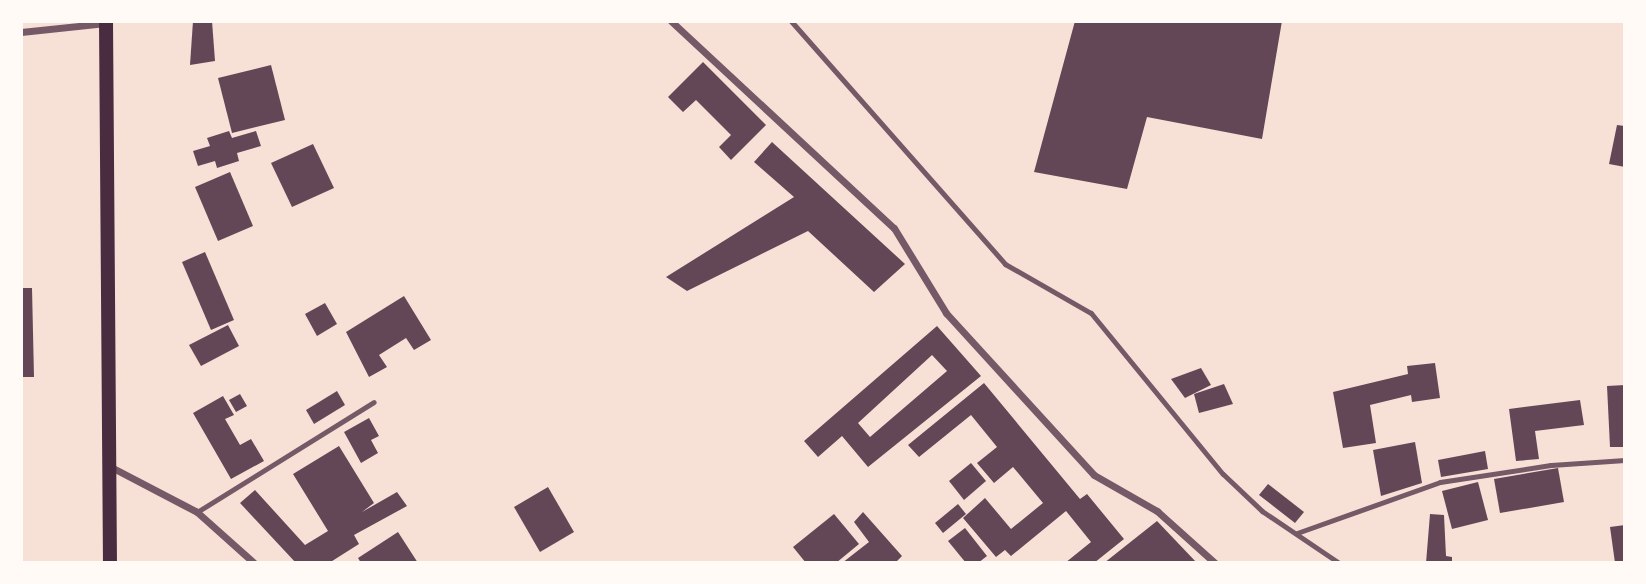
<!DOCTYPE html>
<style>
body{margin:0}
#map{position:relative;width:1646px;height:584px;overflow:hidden;background:#f7e1d7;font-family:"Times New Roman",serif}
div>[style]{position:absolute}
[style*='--x']{left:calc(var(--x)*1px);top:calc(var(--y)*1px);width:calc(var(--w)*1px);rotate:calc(var(--a)*1deg)}
.building>*{inset:0;background:#644757}
.service>*{height:5px;margin:-2.5px;padding:0 2.5px;transform-origin:2.5px;border-radius:2.5px;background:#755966}
.minor>*{height:7px;margin:-3.5px;padding:0 3.5px;transform-origin:3.5px;border-radius:3.5px;background:#755966}
.secondary>*{height:14px;margin:-7px;padding:0 7px;transform-origin:7px;border-radius:7px;background:#4a2c40}
span{translate:-50% -50%;white-space:nowrap;text-align:center;line-height:1.15;-webkit-text-stroke:7px #fffaf5;paint-order:stroke}
.frame{position:absolute;inset:0;border:23px solid #fffaf5;pointer-events:none}
</style>
<div id="map">
<div class="building">
<i style="clip-path:polygon(193px 21px,212px 21px,215px 61px,190px 65px)"></i>
<i style="clip-path:polygon(1075px 21px,1282px 21px,1262px 139px,1147px 117px,1127px 189px,1034px 172px)"></i>
<i style="clip-path:polygon(703px 62px,766px 125px,731px 160px,719px 147px,731px 135px,696px 100px,683px 112px,668px 97px)"></i>
<i style="clip-path:polygon(271px 65px,285px 120px,232px 133px,218px 78px)"></i>
<i style="clip-path:polygon(1617px 125px,1625px 126px,1625px 167px,1609px 164px)"></i>
<i style="clip-path:polygon(229px 131px,232px 138px,256px 131px,261px 146px,237px 153px,239px 161px,217px 168px,215px 161px,198px 166px,193px 151px,210px 146px,207px 138px)"></i>
<i style="clip-path:polygon(772px 142px,905px 264px,874px 292px,808px 231px,687px 291px,666px 277px,794px 197px,754px 162px)"></i>
<i style="clip-path:polygon(313px 144px,334px 188px,292px 207px,271px 163px)"></i>
<i style="clip-path:polygon(230px 172px,253px 226px,218px 241px,195px 187px)"></i>
<i style="clip-path:polygon(205px 252px,234px 320px,211px 330px,182px 262px)"></i>
<i style="clip-path:polygon(21px 288px,32px 288px,34px 377px,21px 377px)"></i>
<i style="clip-path:polygon(404px 296px,431px 340px,414px 350px,406px 338px,379px 355px,387px 367px,369px 377px,346px 332px)"></i>
<i style="clip-path:polygon(325px 303px,337px 324px,317px 336px,305px 314px)"></i>
<i style="clip-path:polygon(228px 325px,239px 346px,201px 366px,189px 345px)"></i>
<i style="clip-path:polygon(evenodd,937px 326px,981px 376px,868px 467px,842px 436px,818px 457px,804px 441px,937px 326px,932px 355px,947px 371px,870px 437px,858px 423px,932px 355px)"></i>
<i style="clip-path:polygon(1435px 363px,1440px 398px,1412px 402px,1411px 395px,1370px 405px,1376px 443px,1343px 448px,1333px 392px,1408px 374px,1407px 366px)"></i>
<i style="clip-path:polygon(1201px 368px,1211px 385px,1185px 398px,1171px 379px)"></i>
<i style="clip-path:polygon(984px 383px,1080px 499px,1087px 494px,1124px 539px,1094px 563px,1065px 563px,1091px 542px,1066px 511px,1011px 556px,1005px 550px,996px 557px,963px 518px,985px 498px,1011px 529px,1043px 503px,1013px 467px,994px 483px,977px 463px,997px 447px,971px 415px,919px 457px,908px 445px)"></i>
<i style="clip-path:polygon(1224px 384px,1233px 404px,1199px 413px,1194px 394px)"></i>
<i style="clip-path:polygon(1625px 385px,1625px 447px,1610px 447px,1607px 386px)"></i>
<i style="clip-path:polygon(337px 391px,345px 405px,314px 424px,306px 410px)"></i>
<i style="clip-path:polygon(240px 394px,247px 406px,236px 412px,229px 400px)"></i>
<i style="clip-path:polygon(223px 396px,234px 415px,225px 419px,240px 445px,251px 439px,264px 461px,231px 479px,193px 413px)"></i>
<i style="clip-path:polygon(1580px 400px,1584px 425px,1535px 431px,1539px 459px,1516px 461px,1509px 409px)"></i>
<i style="clip-path:polygon(369px 418px,379px 436px,371px 440px,378px 453px,361px 463px,344px 432px)"></i>
<i style="clip-path:polygon(1415px 442px,1422px 483px,1381px 496px,1373px 450px)"></i>
<i style="clip-path:polygon(339px 446px,374px 503px,362px 512px,397px 492px,407px 506px,354px 535px,359px 544px,329px 563px,296px 563px,240px 503px,255px 490px,305px 545px,328px 531px,293px 474px)"></i>
<i style="clip-path:polygon(1485px 451px,1488px 469px,1441px 477px,1438px 460px)"></i>
<i style="clip-path:polygon(971px 463px,986px 481px,964px 500px,949px 481px)"></i>
<i style="clip-path:polygon(1558px 468px,1564px 502px,1500px 513px,1494px 479px)"></i>
<i style="clip-path:polygon(1478px 482px,1488px 520px,1452px 529px,1442px 491px)"></i>
<i style="clip-path:polygon(1268px 484px,1304px 512px,1295px 523px,1259px 495px)"></i>
<i style="clip-path:polygon(548px 487px,574px 532px,540px 552px,514px 507px)"></i>
<i style="clip-path:polygon(958px 504px,966px 514px,943px 533px,935px 523px)"></i>
<i style="clip-path:polygon(863px 512px,902px 556px,895px 563px,842px 563px,869px 542px,854px 522px)"></i>
<i style="clip-path:polygon(834px 514px,859px 544px,836px 563px,806px 563px,793px 547px)"></i>
<i style="clip-path:polygon(1430px 514px,1444px 515px,1446px 556px,1452px 557px,1452px 563px,1426px 563px)"></i>
<i style="clip-path:polygon(1157px 521px,1197px 563px,1104px 563px)"></i>
<i style="clip-path:polygon(1625px 525px,1625px 563px,1615px 563px,1610px 527px)"></i>
<i style="clip-path:polygon(965px 528px,987px 556px,978px 563px,966px 563px,948px 541px)"></i>
<i style="clip-path:polygon(398px 532px,418px 563px,361px 563px,358px 558px)"></i>
</div>
<div class="service">
<i style="--x:791;--y:21;--w:324;--a:48.6"></i>
<i style="--x:1005;--y:264;--w:99;--a:29.7"></i>
<i style="--x:1091;--y:313;--w:208;--a:50.7"></i>
<i style="--x:1223;--y:474;--w:54;--a:43.5"></i>
<i style="--x:1262;--y:511;--w:93;--a:34"></i>
<i style="--x:197;--y:512;--w:208;--a:-31.9"></i>
<i style="--x:1297;--y:533;--w:152;--a:-19.6"></i>
<i style="--x:1440;--y:482;--w:112;--a:-8.7"></i>
<i style="--x:1551;--y:465;--w:74;--a:-3.9"></i>
</div>
<div class="minor">
<i style="--x:671;--y:21;--w:304;--a:42.9"></i>
<i style="--x:894;--y:228;--w:100;--a:58.5"></i>
<i style="--x:946;--y:313;--w:219;--a:47.6"></i>
<i style="--x:1094;--y:475;--w:73;--a:29.7"></i>
<i style="--x:1157;--y:511;--w:78;--a:41.9"></i>
<i style="--x:21;--y:32;--w:85;--a:-6"></i>
<i style="--x:111;--y:467;--w:97;--a:27.6"></i>
<i style="--x:197;--y:512;--w:76;--a:41.8"></i>
</div>
<div class="secondary">
<i style="--x:106;--y:21;--w:542;--a:89.58"></i>
</div>
<div class="frame"></div>
</div>
